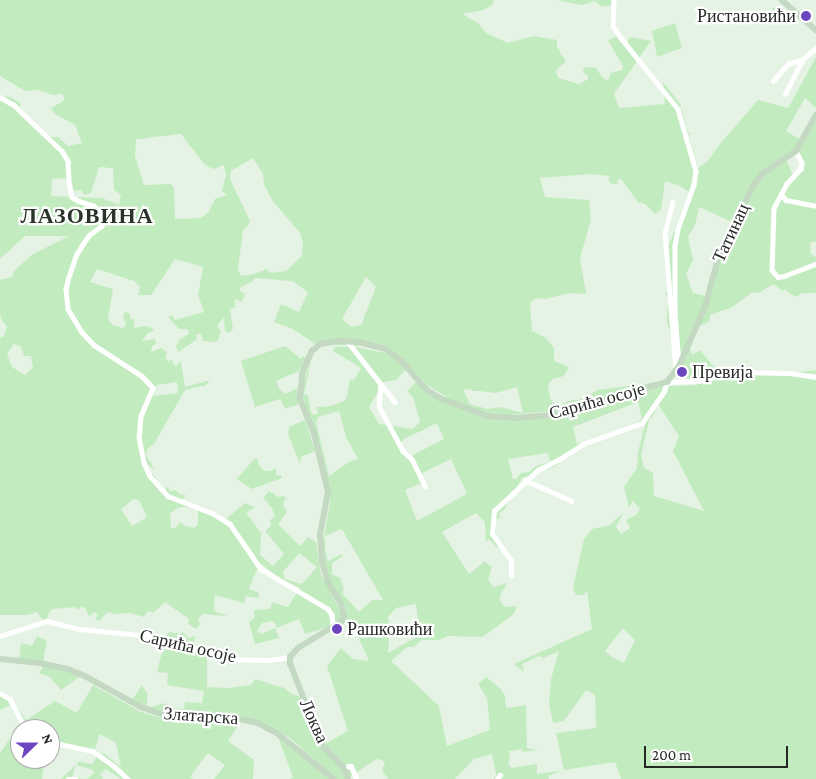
<!DOCTYPE html>
<meta charset="utf-8">
<style>
body{margin:0}
#map{position:relative;width:816px;height:779px;overflow:hidden;background:#e5f3e4;font-family:"Crimson Pro",serif}
div>[style]{position:absolute}
[style*='--x']{left:calc(var(--x)*1px);top:calc(var(--y)*1px);width:calc(var(--w)*1px);rotate:calc(var(--a)*1deg)}
.green>*{inset:0;background:#c3ebc0}
.street>*{height:4.5px;margin:-2.25px;padding:0 2.25px;transform-origin:2.25px;border-radius:2.25px;background:#fff}
.secondary>*{height:5.5px;margin:-2.75px;padding:0 2.75px;transform-origin:2.75px;border-radius:2.75px;background:#c3d9c2}
.dots>*{width:14px;height:14px;translate:-50% -50%;box-sizing:border-box;border:2px solid #fff;border-radius:50%}
span{translate:-50% -50%;white-space:nowrap;text-align:center;line-height:1.15;-webkit-text-stroke:4.5px #fff;paint-order:stroke}
.poi-label{font-size:18px;color:#252a25}
.right{translate:-100% -50%;text-align:right}
.left{translate:0 -50%;text-align:left}
.street-label{font-size:18px;color:#252a25}
.district-label{font-size:22px;color:#293328;font-weight:700;letter-spacing:1px}
.north{position:absolute;left:10px;top:719px;width:50px;height:50px;box-sizing:border-box;background:#fff;border:1px solid #a8aaa8;border-radius:50%;rotate:68deg;font-size:14px;font-weight:700;line-height:20px;text-align:center;color:#252a25}
.north::after{content:'';display:block;margin:auto;width:18px;height:22px;background:#6c46bf;clip-path:polygon(50% 0,100% 100%,50% 72%,0 100%)}
.scale{position:absolute;left:644px;top:746px;width:144px;height:22px;box-sizing:border-box;border:2px solid #252a25;border-top:0;padding-left:6px;font-size:15px;line-height:18px;white-space:nowrap;color:#252a25;-webkit-text-stroke:4px #fff;paint-order:stroke}
</style>
<div id="map">
<div class="green">
<i style="clip-path:polygon(evenodd,0 0,494px 0,492px 5px,484px 10px,462px 14px,478px 23px,486px 33px,508px 43px,534px 36px,557px 40px,557px 47px,566px 62px,556px 70px,558px 78px,579px 84px,588px 79px,588px 76px,583px 72px,584px 67px,596px 68px,602px 77px,608px 81px,611px 73px,622px 70px,623px 66px,608px 40px,617px 36px,627px 43px,630px 37px,651px 41px,614px 94px,619px 108px,665px 104px,663px 82px,680px 104px,698px 168px,708px 161px,720px 144px,758px 100px,788px 108px,816px 57px,816px 108px,805px 98px,786px 131px,799px 139px,816px 111px,816px 242px,811px 242px,810px 253px,816px 257px,816px 293px,802px 293px,797px 297px,790px 294px,785px 289px,782px 291px,774px 284px,758px 293px,753px 292px,732px 307px,710px 315px,710px 321px,700px 326px,690px 348px,692px 355px,700px 350px,714px 367px,725px 370px,801px 372px,816px 370px,816px 374px,806px 373px,816px 377px,816px 779px,621px 779px,615px 762px,564px 770px,556px 733px,596px 728px,595px 695px,586px 690px,564px 721px,553px 723px,549px 704px,551px 679px,559px 651px,544px 658px,539px 656px,522px 664px,524px 672px,514px 664px,592px 629px,587px 591px,584px 595px,576px 595px,573px 588px,584px 539px,592px 529px,610px 525px,623px 513px,616px 527px,621px 534px,630px 528px,626px 520px,636px 515px,640px 509px,633px 501px,629px 508px,624px 487px,637px 468px,638px 452px,646px 421px,583px 447px,553px 467px,522px 478px,504px 510px,499px 513px,500px 518px,494px 520px,496px 535px,502px 543px,498px 548px,489px 539px,486px 542px,485px 522px,476px 513px,442px 532px,469px 574px,485px 561px,492px 567px,488px 579px,493px 587px,507px 583px,499px 598px,504px 607px,517px 606px,514px 614px,482px 637px,448px 636px,439px 640px,421px 640px,414px 647px,407px 647px,391px 661px,439px 706px,447px 746px,490px 730px,487px 698px,478px 684px,486px 677px,501px 689px,505px 696px,506px 708px,526px 705px,527px 748px,537px 750px,523px 752px,522px 749px,509px 751px,510px 759px,508px 763px,511px 768px,537px 764px,537px 774px,560px 771px,548px 776px,549px 779px,494px 779px,496px 775px,492px 754px,474px 759px,455px 779px,388px 779px,382px 770px,385px 763px,382px 760px,377px 759px,346px 779px,337px 779px,290px 738px,264px 723px,165px 713px,132px 700px,142px 685px,147px 693px,147px 705px,151px 707px,165px 703px,166px 707px,184px 709px,185px 702px,202px 703px,204px 691px,167px 685px,168px 673px,157px 672px,165px 640px,145px 633px,166px 636px,169px 632px,180px 634px,183px 632px,188px 638px,195px 636px,194px 643px,207px 657px,207px 687px,229px 688px,251px 685px,255px 679px,284px 688px,292px 694px,300px 697px,327px 743px,348px 731px,327px 666px,341px 648px,353px 659px,369px 661px,351px 620px,305px 634px,299px 619px,276px 628px,276px 624px,272px 621px,262px 623px,257px 631px,262px 634px,275px 628px,279px 638px,255px 644px,249px 622px,255px 617px,254px 610px,270px 609px,272px 602px,288px 607px,300px 588px,279px 578px,262px 564px,256px 571px,249px 589px,259px 593px,258px 598px,246px 596px,244px 603px,215px 595px,214px 611px,228px 616px,203px 614px,198px 620px,200px 624px,196px 629px,188px 624px,189px 619px,165px 602px,153px 613px,148px 611px,144px 617px,130px 613px,115px 614px,108px 612px,100px 620px,95px 620px,98px 615px,95px 612px,89px 616px,86px 609px,81px 606px,79px 610px,75px 607px,53px 609px,49px 612px,47px 619px,43px 620px,37px 612px,28px 615px,0 615px,0 338px,4px 336px,7px 326px,2px 321px,0 314px,0 280px,12px 277px,14px 271px,33px 254px,69px 236px,25px 236px,0 259px,0 96px,11px 97px,21px 104px,16px 111px,44px 137px,58px 137px,68px 146px,82px 143px,75px 125px,55px 114px,51px 108px,65px 100px,62px 94px,52px 95px,39px 90px,25px 91px,0 76px,0 0,181px 134px,205px 165px,214px 169px,224px 165px,226px 175px,222px 191px,227px 195px,215px 199px,208px 213px,201px 218px,175px 219px,174px 188px,171px 184px,144px 185px,135px 156px,136px 139px,181px 134px,0 0,796px 154px,800px 164px,798px 172px,793px 175px,786px 159px,796px 154px,0 0,253px 158px,263px 174px,264px 184px,272px 200px,300px 233px,303px 243px,302px 256px,286px 271px,271px 273px,266px 269px,255px 274px,241px 276px,238px 269px,243px 230px,248px 226px,250px 221px,230px 179px,231px 171px,253px 158px,0 0,99px 167px,113px 168px,114px 190px,121px 195px,119px 205px,102px 198px,51px 196px,52px 179px,66px 178px,72px 183px,74px 191px,82px 190px,84px 195px,91px 193px,99px 167px,0 0,591px 174px,610px 176px,608px 180px,612px 184px,618px 184px,617px 180px,621px 179px,638px 202px,645px 204px,655px 214px,661px 210px,665px 181px,680px 186px,689px 192px,667px 250px,672px 288px,665px 293px,668px 298px,667px 323px,672px 337px,674px 369px,682px 366px,685px 377px,698px 385px,669px 386px,658px 382px,598px 390px,579px 400px,572px 400px,556px 407px,550px 398px,548px 385px,553px 379px,564px 376px,569px 367px,554px 361px,554px 348px,546px 338px,532px 331px,530px 303px,536px 298px,546px 299px,569px 293px,586px 294px,580px 258px,591px 220px,589px 200px,545px 197px,540px 178px,591px 174px,0 0,699px 207px,734px 223px,705px 296px,693px 293px,686px 274px,693px 260px,688px 237px,695px 225px,699px 207px,0 0,175px 259px,203px 267px,198px 295px,204px 312px,175px 320px,172px 315px,168px 317px,179px 329px,188px 329px,189px 334px,180px 339px,176px 346px,178px 352px,196px 340px,197px 334px,201px 334px,203px 341px,217px 342px,221px 332px,217px 325px,224px 318px,225px 331px,229px 333px,233px 329px,230px 309px,235px 308px,235px 299px,242px 302px,245px 294px,239px 290px,241px 287px,252px 282px,255px 278px,292px 281px,308px 292px,299px 312px,281px 304px,274px 322px,293px 329px,315px 344px,383px 346px,408px 364px,427px 385px,455px 402px,482px 412px,509px 415px,561px 410px,550px 418px,506px 420px,483px 416px,434px 397px,417px 381px,407px 391px,413px 397px,420px 422px,412px 429px,379px 424px,369px 407px,384px 382px,396px 380px,406px 369px,390px 354px,356px 347px,335px 347px,333px 351px,361px 368px,354px 380px,350px 379px,347px 397px,344px 401px,331px 406px,316px 407px,318px 413px,314px 415px,311px 413px,308px 395px,304px 394px,311px 361px,301px 389px,329px 484px,330px 502px,322px 549px,328px 580px,346px 611px,340px 610px,321px 575px,316px 542px,308px 537px,300px 546px,278px 524px,287px 512px,283px 504px,286px 498px,284px 496px,278px 497px,269px 491px,263px 498px,272px 508px,275px 516px,270px 520px,271px 526px,265px 531px,284px 554px,273px 566px,260px 555px,261px 533px,246px 513px,255px 507px,245px 503px,226px 519px,234px 527px,233px 529px,216px 518px,210px 510px,182px 500px,186px 495px,181px 495px,175px 490px,170px 491px,168px 487px,166px 488px,166px 496px,162px 494px,154px 484px,156px 478px,153px 474px,147px 474px,146px 463px,155px 470px,146px 455px,148px 448px,154px 444px,185px 390px,201px 386px,204px 387px,210px 380px,185px 387px,181px 361px,176px 366px,174px 365px,172px 360px,168px 361px,165px 358px,167px 352px,161px 348px,151px 352px,152px 346px,156px 344px,155px 339px,142px 341px,148px 333px,154px 331px,152px 328px,145px 326px,134px 328px,134px 319px,131px 320px,129px 313px,125px 312px,123px 317px,126px 324px,123px 328px,113px 325px,108px 319px,113px 289px,90px 282px,97px 269px,134px 281px,140px 287px,138px 295px,151px 295px,175px 259px,0 0,366px 277px,376px 287px,361px 325px,351px 327px,342px 319px,366px 277px,0 0,14px 344px,21px 347px,24px 356px,31px 356px,33px 367px,25px 375px,12px 367px,7px 354px,14px 344px,0 0,177px 382px,178px 393px,153px 396px,157px 385px,177px 382px,0 0,517px 387px,523px 413px,500px 407px,487px 409px,470px 404px,463px 389px,496px 393px,517px 387px,0 0,638px 402px,642px 419px,609px 437px,577px 444px,573px 427px,638px 402px,0 0,658px 404px,679px 436px,673px 451px,704px 511px,654px 496px,653px 473px,644px 468px,641px 455px,649px 420px,653px 416px,658px 404px,0 0,339px 411px,346px 437px,358px 459px,349px 462px,329px 476px,316px 423px,318px 417px,339px 411px,0 0,437px 423px,444px 439px,411px 456px,405px 451px,400px 443px,404px 439px,437px 423px,0 0,548px 453px,550px 462px,536px 466px,529px 472px,521px 473px,516px 479px,513px 479px,508px 459px,548px 453px,0 0,451px 459px,467px 494px,417px 521px,405px 490px,425px 482px,422px 473px,451px 459px,0 0,134px 499px,139px 500px,147px 517px,132px 526px,121px 509px,134px 499px,0 0,185px 507px,198px 509px,198px 525px,194px 528px,185px 526px,180px 522px,176px 528px,171px 528px,170px 514px,177px 508px,185px 507px,0 0,342px 529px,383px 600px,372px 600px,359px 612px,342px 593px,344px 589px,340px 578px,332px 574px,332px 563px,343px 556px,342px 554px,328px 561px,325px 549px,325px 536px,342px 529px,0 0,299px 553px,317px 567px,302px 584px,285px 579px,283px 572px,299px 553px,0 0,416px 604px,420px 635px,388px 653px,390px 627px,388px 617px,396px 608px,416px 604px,0 0,623px 628px,635px 640px,624px 663px,612px 657px,605px 651px,623px 628px)"></i>
<i style="clip-path:polygon(556px 0,614px 0,610px 6px,601px 6px,595px 1px,582px 5px)"></i>
<i style="clip-path:polygon(776px 7px,787px 14px,778px 23px,772px 8px)"></i>
<i style="clip-path:polygon(675px 23px,682px 48px,657px 57px,652px 31px)"></i>
<i style="clip-path:polygon(285px 346px,301px 359px,304px 356px,306px 359px,299px 371px,276px 381px,279px 388px,285px 394px,297px 388px,299px 404px,285px 409px,280px 399px,255px 407px,241px 361px)"></i>
<i style="clip-path:polygon(305px 420px,315px 451px,301px 457px,300px 464px,288px 434px,289px 427px)"></i>
<i style="clip-path:polygon(254px 459px,258px 459px,258px 464px,264px 471px,270px 471px,276px 468px,276px 475px,281px 475px,282px 478px,252px 489px,237px 479px)"></i>
<i style="clip-path:polygon(37px 636px,47px 641px,43px 661px,19px 659px,21px 643px,32px 646px)"></i>
<i style="clip-path:polygon(43px 667px,63px 670px,79px 677px,61px 690px,50px 677px,39px 673px)"></i>
<i style="clip-path:polygon(evenodd,93px 685px,141px 712px,164px 719px,241px 721px,228px 741px,254px 760px,253px 779px,214px 779px,225px 765px,208px 753px,190px 777px,193px 779px,121px 779px,106px 769px,100px 774px,103px 779px,87px 779px,94px 773px,93px 770px,76px 765px,72px 777px,84px 779px,61px 779px,79px 762px,93px 764px,98px 753px,50px 740px,50px 729px,28px 729px,23px 719px,11px 705px,0 710px,0 691px,10px 697px,26px 720px,55px 701px,77px 713px,93px 685px,100px 734px,116px 743px,121px 767px,105px 754px,99px 753px,95px 748px,100px 734px)"></i>
<i style="clip-path:polygon(278px 737px,304px 757px,329px 779px,290px 779px,293px 777px)"></i>
<i style="clip-path:polygon(14px 739px,15px 746px,20px 748px,20px 759px,32px 759px,31px 763px,44px 766px,42px 779px,0 779px,0 753px,9px 740px)"></i>
</div>
<div class="street">
<i style="--x:614;--y:0;--w:26;--a:92"></i>
<i style="--x:613;--y:26;--w:14;--a:56"></i>
<i style="--x:621;--y:38;--w:91;--a:51.2"></i>
<i style="--x:678;--y:109;--w:65;--a:73.8"></i>
<i style="--x:696;--y:171;--w:14;--a:98"></i>
<i style="--x:694;--y:185;--w:47;--a:110"></i>
<i style="--x:678;--y:229;--w:17;--a:100"></i>
<i style="--x:675;--y:246;--w:67;--a:90"></i>
<i style="--x:675;--y:313;--w:51;--a:85.5"></i>
<i style="--x:773;--y:81;--w:23;--a:-49"></i>
<i style="--x:788;--y:64;--w:16;--a:-18"></i>
<i style="--x:785;--y:94;--w:39;--a:-63"></i>
<i style="--x:803;--y:59;--w:17;--a:-40"></i>
<i style="--x:0;--y:97;--w:16;--a:30"></i>
<i style="--x:14;--y:105;--w:66;--a:43.8"></i>
<i style="--x:62;--y:151;--w:12;--a:59"></i>
<i style="--x:68;--y:161;--w:22;--a:87"></i>
<i style="--x:69;--y:183;--w:14;--a:78"></i>
<i style="--x:72;--y:197;--w:8;--a:30"></i>
<i style="--x:79;--y:201;--w:16;--a:18"></i>
<i style="--x:94;--y:206;--w:11;--a:49"></i>
<i style="--x:101;--y:214;--w:12;--a:85"></i>
<i style="--x:102;--y:226;--w:15;--a:143"></i>
<i style="--x:90;--y:235;--w:10;--a:127"></i>
<i style="--x:84;--y:243;--w:13;--a:122"></i>
<i style="--x:77;--y:254;--w:24;--a:109"></i>
<i style="--x:69;--y:277;--w:12;--a:104"></i>
<i style="--x:66;--y:289;--w:20;--a:84"></i>
<i style="--x:68;--y:309;--w:27;--a:59"></i>
<i style="--x:82;--y:332;--w:18;--a:47"></i>
<i style="--x:94;--y:345;--w:57;--a:32.9"></i>
<i style="--x:142;--y:376;--w:16;--a:47"></i>
<i style="--x:153;--y:388;--w:30;--a:113"></i>
<i style="--x:141;--y:416;--w:21;--a:95"></i>
<i style="--x:139;--y:437;--w:26;--a:79"></i>
<i style="--x:144;--y:463;--w:14;--a:65"></i>
<i style="--x:150;--y:476;--w:27;--a:48"></i>
<i style="--x:168;--y:496;--w:47;--a:21.1"></i>
<i style="--x:212;--y:513;--w:21;--a:31"></i>
<i style="--x:230;--y:524;--w:55;--a:55.4"></i>
<i style="--x:261;--y:569;--w:78;--a:30.8"></i>
<i style="--x:328;--y:609;--w:7;--a:56"></i>
<i style="--x:332;--y:615;--w:12;--a:85"></i>
<i style="--x:796;--y:151;--w:13;--a:63"></i>
<i style="--x:802;--y:163;--w:6;--a:99"></i>
<i style="--x:801;--y:169;--w:21;--a:133"></i>
<i style="--x:787;--y:184;--w:27;--a:118"></i>
<i style="--x:774;--y:208;--w:62;--a:91.8"></i>
<i style="--x:772;--y:270;--w:9;--a:49"></i>
<i style="--x:778;--y:277;--w:6;--a:-9"></i>
<i style="--x:784;--y:276;--w:34;--a:-21"></i>
<i style="--x:781;--y:194;--w:8;--a:50"></i>
<i style="--x:786;--y:200;--w:31;--a:11"></i>
<i style="--x:673;--y:202;--w:32;--a:104"></i>
<i style="--x:665;--y:233;--w:137;--a:85.4"></i>
<i style="--x:348;--y:342;--w:76;--a:51.9"></i>
<i style="--x:381;--y:384;--w:22;--a:95"></i>
<i style="--x:379;--y:406;--w:51;--a:61.9"></i>
<i style="--x:403;--y:451;--w:12;--a:42"></i>
<i style="--x:412;--y:459;--w:30;--a:64"></i>
<i style="--x:525;--y:480;--w:51;--a:24.1"></i>
<i style="--x:511;--y:576;--w:15;--a:-90"></i>
<i style="--x:511;--y:561;--w:33;--a:-125"></i>
<i style="--x:492;--y:534;--w:23;--a:-85"></i>
<i style="--x:494;--y:511;--w:60;--a:-43"></i>
<i style="--x:538;--y:470;--w:25;--a:-27"></i>
<i style="--x:560;--y:459;--w:27;--a:-33"></i>
<i style="--x:583;--y:444;--w:63;--a:-19.6"></i>
<i style="--x:642;--y:423;--w:39;--a:-55"></i>
<i style="--x:664;--y:391;--w:9;--a:-72"></i>
<i style="--x:667;--y:382;--w:32;--a:-2"></i>
<i style="--x:699;--y:381;--w:36;--a:-14"></i>
<i style="--x:734;--y:372;--w:56;--a:1"></i>
<i style="--x:790;--y:373;--w:26;--a:9"></i>
<i style="--x:0;--y:636;--w:49;--a:-17.7"></i>
<i style="--x:47;--y:621;--w:34;--a:14"></i>
<i style="--x:80;--y:629;--w:80;--a:5.7"></i>
<i style="--x:160;--y:637;--w:71;--a:17.9"></i>
<i style="--x:228;--y:659;--w:41;--a:1.4"></i>
<i style="--x:269;--y:660;--w:21;--a:-8"></i>
<i style="--x:0;--y:693;--w:12;--a:31"></i>
<i style="--x:10;--y:699;--w:26;--a:62"></i>
<i style="--x:22;--y:722;--w:9;--a:49"></i>
<i style="--x:50;--y:742;--w:44;--a:11.8"></i>
<i style="--x:93;--y:751;--w:26;--a:36"></i>
<i style="--x:114;--y:766;--w:19;--a:43"></i>
<i style="--x:343;--y:767;--w:8;--a:-7"></i>
<i style="--x:351;--y:766;--w:14;--a:65"></i>
<i style="--x:68;--y:779;--w:8;--a:0"></i>
<i style="--x:497;--y:779;--w:5;--a:-53"></i>
</div>
<div class="secondary">
<i style="--x:782;--y:0;--w:45;--a:41.4"></i>
<i style="--x:0;--y:659;--w:40;--a:5.7"></i>
<i style="--x:40;--y:663;--w:29;--a:12"></i>
<i style="--x:68;--y:669;--w:18;--a:22"></i>
<i style="--x:85;--y:676;--w:64;--a:29"></i>
<i style="--x:141;--y:707;--w:28;--a:19"></i>
<i style="--x:167;--y:716;--w:68;--a:1.7"></i>
<i style="--x:235;--y:718;--w:24;--a:12"></i>
<i style="--x:258;--y:723;--w:21;--a:28"></i>
<i style="--x:277;--y:733;--w:73;--a:38.9"></i>
<i style="--x:348;--y:779;--w:13;--a:-113"></i>
<i style="--x:343;--y:767;--w:27;--a:-135"></i>
<i style="--x:324;--y:748;--w:9;--a:-117"></i>
<i style="--x:320;--y:740;--w:82;--a:-111.5"></i>
<i style="--x:290;--y:664;--w:7;--a:-90"></i>
<i style="--x:290;--y:657;--w:12;--a:-48"></i>
<i style="--x:298;--y:648;--w:50;--a:-31.2"></i>
<i style="--x:341;--y:622;--w:6;--a:-59"></i>
<i style="--x:344;--y:617;--w:13;--a:-103"></i>
<i style="--x:341;--y:604;--w:25;--a:-122"></i>
<i style="--x:328;--y:583;--w:22;--a:-106"></i>
<i style="--x:322;--y:562;--w:27;--a:-94"></i>
<i style="--x:320;--y:535;--w:44;--a:-79.5"></i>
<i style="--x:328;--y:492;--w:60;--a:-103.6"></i>
<i style="--x:314;--y:434;--w:38;--a:-112"></i>
<i style="--x:300;--y:399;--w:25;--a:-85"></i>
<i style="--x:302;--y:374;--w:25;--a:-67"></i>
<i style="--x:312;--y:351;--w:11;--a:-41"></i>
<i style="--x:320;--y:344;--w:18;--a:-9"></i>
<i style="--x:338;--y:341;--w:20;--a:3"></i>
<i style="--x:358;--y:342;--w:29;--a:14"></i>
<i style="--x:386;--y:349;--w:20;--a:37"></i>
<i style="--x:402;--y:361;--w:37;--a:49"></i>
<i style="--x:426;--y:389;--w:17;--a:33"></i>
<i style="--x:440;--y:398;--w:51;--a:20.6"></i>
<i style="--x:488;--y:416;--w:28;--a:4"></i>
<i style="--x:516;--y:418;--w:38;--a:-5"></i>
<i style="--x:554;--y:415;--w:118;--a:-16.3"></i>
<i style="--x:667;--y:382;--w:20;--a:-53"></i>
<i style="--x:679;--y:366;--w:64;--a:-66.2"></i>
<i style="--x:705;--y:307;--w:50;--a:-74.8"></i>
<i style="--x:718;--y:259;--w:81;--a:-64.4"></i>
<i style="--x:753;--y:186;--w:15;--a:-53"></i>
<i style="--x:762;--y:174;--w:41;--a:-34.1"></i>
<i style="--x:796;--y:151;--w:41;--a:-60.9"></i>
</div>
<div class="dots">
<i style="left:806px;top:16px;background:#6c46bf"></i>
<i style="left:682px;top:372px;background:#6c46bf"></i>
<i style="left:337px;top:629px;background:#6c46bf"></i>
</div>
<div class="poi-label">
<span class="right" style="left:796px;top:16px">Ристановићи</span>
<span class="left" style="left:692px;top:372px">Превија</span>
<span class="left" style="left:347px;top:629px">Рашковићи</span>
</div>
<div class="street-label">
<span style="left:731px;top:233px;rotate:-65deg">Татинац</span>
<span style="left:597px;top:401px;rotate:-15deg">Сарића осоје</span>
<span style="left:188px;top:646px;rotate:13deg">Сарића осоје</span>
<span style="left:201px;top:716px;rotate:4deg">Златарска</span>
<span style="left:314px;top:721px;rotate:66deg">Локва</span>
</div>
<div class="district-label">
<span style="left:87px;top:216px">ЛАЗОВИНА</span>
</div>
<div class="north">N</div>
<div class="scale">200 m</div>
</div>
